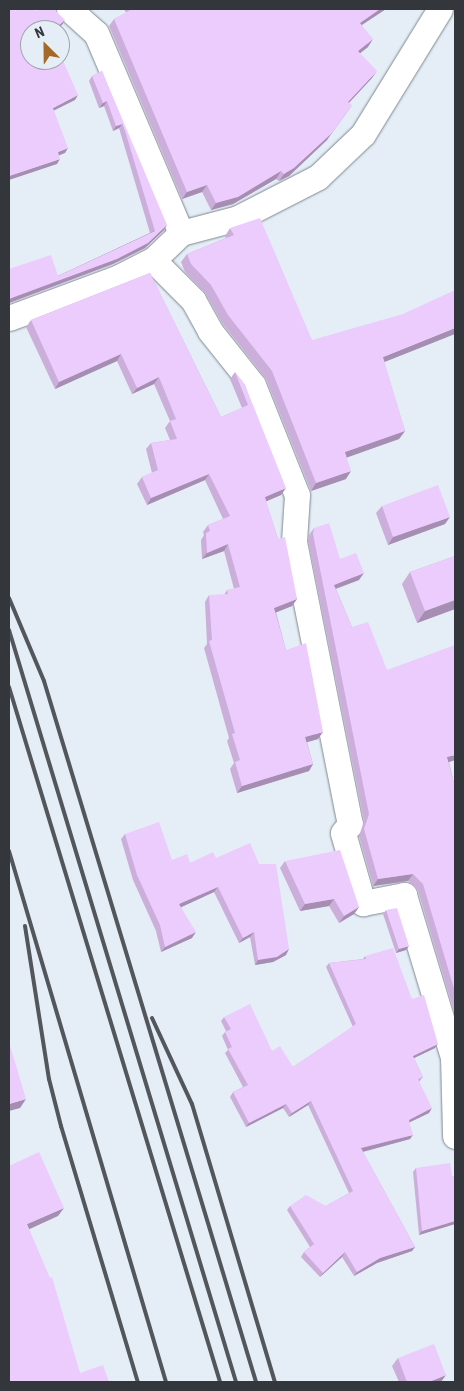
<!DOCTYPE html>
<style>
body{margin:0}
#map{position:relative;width:464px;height:1391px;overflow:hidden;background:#e5eef7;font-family:"Roboto Condensed",sans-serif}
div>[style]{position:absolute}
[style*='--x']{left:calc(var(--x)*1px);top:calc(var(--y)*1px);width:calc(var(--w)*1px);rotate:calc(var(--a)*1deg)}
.roads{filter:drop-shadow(0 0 1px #7f878f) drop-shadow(0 0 1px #7f878f)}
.minor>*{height:25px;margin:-12.5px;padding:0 12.5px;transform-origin:12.5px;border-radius:12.5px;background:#fff}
.rail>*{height:4px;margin:-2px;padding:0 2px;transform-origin:2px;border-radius:2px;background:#53575c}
.wall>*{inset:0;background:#cbafda}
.shaded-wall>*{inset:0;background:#a58eb1}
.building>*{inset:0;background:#eccbfd}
span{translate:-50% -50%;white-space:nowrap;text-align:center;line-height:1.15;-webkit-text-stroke:4.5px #e5eef7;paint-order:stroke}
.frame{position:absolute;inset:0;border:10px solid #33363a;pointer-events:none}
.north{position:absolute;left:20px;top:20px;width:50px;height:50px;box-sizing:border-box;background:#e5eef7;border:1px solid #9ea4ab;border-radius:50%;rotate:337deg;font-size:14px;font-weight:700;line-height:20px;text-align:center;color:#33363a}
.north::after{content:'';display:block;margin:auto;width:18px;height:22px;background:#a26a26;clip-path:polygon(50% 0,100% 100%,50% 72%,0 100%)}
</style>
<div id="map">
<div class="roads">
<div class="minor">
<i style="--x:69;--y:9;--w:36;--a:42"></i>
<i style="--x:96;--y:33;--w:217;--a:67"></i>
<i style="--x:153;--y:260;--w:57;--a:45"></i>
<i style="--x:193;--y:300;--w:35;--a:61"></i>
<i style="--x:210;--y:331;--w:69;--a:51.5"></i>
<i style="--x:253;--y:385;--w:118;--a:68.2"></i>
<i style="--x:297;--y:495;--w:47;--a:93.7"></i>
<i style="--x:294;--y:542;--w:288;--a:78.8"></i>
<i style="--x:350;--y:824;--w:11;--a:128"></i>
<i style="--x:343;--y:833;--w:73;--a:74.1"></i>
<i style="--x:363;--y:903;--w:42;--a:-11"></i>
<i style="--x:404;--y:895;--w:169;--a:73.2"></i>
<i style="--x:453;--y:1057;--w:79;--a:88.5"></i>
<i style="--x:9;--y:318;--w:117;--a:-20.4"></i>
<i style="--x:119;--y:277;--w:38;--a:-27"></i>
<i style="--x:153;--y:260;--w:39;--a:-44"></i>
<i style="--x:181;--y:233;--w:59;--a:-14.7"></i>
<i style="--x:238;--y:218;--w:90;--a:-27.1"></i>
<i style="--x:318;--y:177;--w:62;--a:-43.7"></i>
<i style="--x:363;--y:134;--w:147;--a:-58.4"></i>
</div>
</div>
<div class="rail">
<i style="--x:9;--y:598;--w:90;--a:67.1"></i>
<i style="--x:44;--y:681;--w:732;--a:73.17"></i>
<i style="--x:9;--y:630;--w:786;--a:73.2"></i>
<i style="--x:9;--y:687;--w:726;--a:73.11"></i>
<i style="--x:9;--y:851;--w:554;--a:73.53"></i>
<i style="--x:25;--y:926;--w:155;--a:81.1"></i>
<i style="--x:49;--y:1079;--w:49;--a:75.7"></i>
<i style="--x:61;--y:1126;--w:267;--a:73.3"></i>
<i style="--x:152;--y:1018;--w:95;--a:65.1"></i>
<i style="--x:192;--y:1104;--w:290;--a:73.4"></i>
</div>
<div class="wall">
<i style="clip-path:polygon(124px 9px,386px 9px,362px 25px,368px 47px,359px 53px,372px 78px,349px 103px,327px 140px,289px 176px,279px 181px,276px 179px,233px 204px,211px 210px,202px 192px,182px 199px,109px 26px,114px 19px,126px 13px)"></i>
<i style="clip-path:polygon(102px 71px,164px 230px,145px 248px,113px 264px,9px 303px,9px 269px,58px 276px,150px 233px,119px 128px,113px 131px,104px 106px,99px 108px,89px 81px,92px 76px)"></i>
<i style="clip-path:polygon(230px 228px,312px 340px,384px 362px,405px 431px,399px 439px,347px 457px,346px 479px,311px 491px,266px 379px,222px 323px,205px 293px,185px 272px,181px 262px,187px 254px,226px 238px,225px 236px)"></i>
<i style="clip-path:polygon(150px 273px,221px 417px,242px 408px,230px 379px,235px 372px,245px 385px,281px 495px,266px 501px,297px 599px,292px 606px,276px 612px,286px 650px,318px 739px,307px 742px,313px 764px,309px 771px,237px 793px,230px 769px,234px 763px,227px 741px,229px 738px,204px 648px,207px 644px,205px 602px,209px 595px,224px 595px,227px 590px,234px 589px,224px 551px,202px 559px,201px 540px,204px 535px,203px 532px,208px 525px,223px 519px,205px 480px,147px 505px,137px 484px,142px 477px,152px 473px,146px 449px,151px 443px,170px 440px,165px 428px,170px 421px,154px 384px,132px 394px,117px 361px,55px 389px,26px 327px,31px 320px)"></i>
<i style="clip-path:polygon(382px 506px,445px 524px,388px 545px,376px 513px)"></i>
<i style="clip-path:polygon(314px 528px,340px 559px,359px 580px,336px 589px,352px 627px,387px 670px,455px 760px,449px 762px,455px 787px,455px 1015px,418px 891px,408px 881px,373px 886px,359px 836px,364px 821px,308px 541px,309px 535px)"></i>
<i style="clip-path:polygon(455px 556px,455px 609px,417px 623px,402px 584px,410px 572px)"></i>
<i style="clip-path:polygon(125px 834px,172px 860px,190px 863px,216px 858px,286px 955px,273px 962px,255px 965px,250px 937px,239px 943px,214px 892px,181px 907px,192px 938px,161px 952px,156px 931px,133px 880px,121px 839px)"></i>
<i style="clip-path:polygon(285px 861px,359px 907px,354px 914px,339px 923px,329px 906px,300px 911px,280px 868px)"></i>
<i style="clip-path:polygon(386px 910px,406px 950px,396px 953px,383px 914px)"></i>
<i style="clip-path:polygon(365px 956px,412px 999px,435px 1048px,414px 1058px,423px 1077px,419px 1082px,429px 1113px,410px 1122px,410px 1139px,363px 1152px,415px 1247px,412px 1251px,377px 1263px,354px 1276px,342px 1257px,320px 1277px,301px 1257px,304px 1252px,310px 1247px,287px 1210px,290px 1206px,326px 1206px,349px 1193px,308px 1105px,289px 1117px,283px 1108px,246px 1127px,230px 1097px,233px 1092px,243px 1087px,225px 1053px,228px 1050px,222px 1036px,225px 1032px,226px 1031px,221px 1021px,224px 1017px,272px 1051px,293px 1067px,353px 1027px,326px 967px,329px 963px,363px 959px)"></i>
<i style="clip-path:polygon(416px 1168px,455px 1224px,419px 1235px,413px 1172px)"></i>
<i style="clip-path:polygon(398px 1358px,441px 1382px,399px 1382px,392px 1366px)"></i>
</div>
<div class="shaded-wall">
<i style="clip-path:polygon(380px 9px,386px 9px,354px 30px,360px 23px)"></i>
<i style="clip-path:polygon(65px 20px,62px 25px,56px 30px,53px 30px)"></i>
<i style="clip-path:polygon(373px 39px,368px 47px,353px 59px,358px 51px)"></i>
<i style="clip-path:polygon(377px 71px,372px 78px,343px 109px,348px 102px)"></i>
<i style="clip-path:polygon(78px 95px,75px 100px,49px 113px,53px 108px)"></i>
<i style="clip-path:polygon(107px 101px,104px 106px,99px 108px,103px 103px)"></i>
<i style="clip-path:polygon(352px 105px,327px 140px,289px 176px,279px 181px,284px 174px)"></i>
<i style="clip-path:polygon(123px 124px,119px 128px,113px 131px,116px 126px)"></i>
<i style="clip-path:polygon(68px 148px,65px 153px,55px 157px,58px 152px)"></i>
<i style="clip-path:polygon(60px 159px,57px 164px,9px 180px,9px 176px)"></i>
<i style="clip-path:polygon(281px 171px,276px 179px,233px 204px,211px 210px,216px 203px)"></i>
<i style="clip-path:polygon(207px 185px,202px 192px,182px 199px,187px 192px)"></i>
<i style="clip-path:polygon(167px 225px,164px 230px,145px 248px,113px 264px,9px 303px,9px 299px)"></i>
<i style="clip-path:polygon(455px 328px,455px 334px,377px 365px,383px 357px)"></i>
<i style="clip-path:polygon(121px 354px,117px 361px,55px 389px,59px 382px)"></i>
<i style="clip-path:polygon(159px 377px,154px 384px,132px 394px,137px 388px)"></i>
<i style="clip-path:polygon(405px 431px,399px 439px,340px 460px,345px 452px)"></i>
<i style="clip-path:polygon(351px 471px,346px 479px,311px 491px,316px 483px)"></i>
<i style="clip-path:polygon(209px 474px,205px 480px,147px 505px,151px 498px)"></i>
<i style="clip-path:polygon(286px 488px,281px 495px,260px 504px,265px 497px)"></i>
<i style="clip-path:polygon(450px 517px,445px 524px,388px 545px,393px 537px)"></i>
<i style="clip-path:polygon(228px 544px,224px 551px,202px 559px,207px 553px)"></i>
<i style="clip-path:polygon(364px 573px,359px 580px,329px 591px,334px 585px)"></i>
<i style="clip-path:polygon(297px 599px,292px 606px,270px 615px,274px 608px)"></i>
<i style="clip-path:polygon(455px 600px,455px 609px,417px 623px,425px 611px)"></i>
<i style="clip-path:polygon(323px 732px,318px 739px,301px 744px,305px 737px)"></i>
<i style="clip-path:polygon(455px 755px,455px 760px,443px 764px,447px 757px)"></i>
<i style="clip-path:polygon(313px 764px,309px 771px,237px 793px,242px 786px)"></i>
<i style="clip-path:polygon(413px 874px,408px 881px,373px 886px,378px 879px)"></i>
<i style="clip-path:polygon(218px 887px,214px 892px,175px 910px,179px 904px)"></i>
<i style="clip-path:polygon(334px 899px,329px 906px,300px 911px,305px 904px)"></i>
<i style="clip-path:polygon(359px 907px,354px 914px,339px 923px,344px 916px)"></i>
<i style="clip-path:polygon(196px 932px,192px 938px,161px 952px,165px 947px)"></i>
<i style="clip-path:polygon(254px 932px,250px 937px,239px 943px,243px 938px)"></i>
<i style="clip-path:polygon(409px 946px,406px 950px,396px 953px,399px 949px)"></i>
<i style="clip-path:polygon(289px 949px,286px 955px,273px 962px,255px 965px,258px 960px)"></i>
<i style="clip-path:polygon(438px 1044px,435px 1048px,410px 1060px,413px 1056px)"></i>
<i style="clip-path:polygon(26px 1099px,20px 1108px,9px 1111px,9px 1104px)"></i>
<i style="clip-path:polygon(311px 1101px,308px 1105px,289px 1117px,292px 1113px)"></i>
<i style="clip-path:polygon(286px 1104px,283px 1108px,246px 1127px,249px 1123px)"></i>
<i style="clip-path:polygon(432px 1108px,429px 1113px,406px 1124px,409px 1120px)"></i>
<i style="clip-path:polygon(413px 1135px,410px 1139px,358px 1153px,361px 1148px)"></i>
<i style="clip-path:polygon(64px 1208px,58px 1216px,21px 1233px,27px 1224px)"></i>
<i style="clip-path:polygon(455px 1221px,455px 1224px,419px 1235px,422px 1231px)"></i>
<i style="clip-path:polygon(415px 1247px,412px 1251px,377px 1263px,354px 1276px,357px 1272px,380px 1258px)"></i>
<i style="clip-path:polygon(345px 1252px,342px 1257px,320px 1277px,323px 1273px)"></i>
<i style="clip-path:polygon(446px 1375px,441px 1382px,429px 1382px)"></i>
</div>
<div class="building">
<i style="clip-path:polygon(9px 9px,14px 9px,15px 11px,19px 9px,33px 9px,35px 11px,40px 9px,54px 9px,65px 20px,53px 30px,30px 30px,30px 60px,60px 60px,60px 54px,78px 95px,53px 108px,68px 148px,58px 152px,60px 159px,9px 176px)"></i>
<i style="clip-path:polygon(132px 9px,380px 9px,360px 23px,373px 39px,358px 51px,377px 71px,348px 102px,352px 105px,332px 133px,294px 168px,284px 174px,281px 171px,238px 197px,216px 203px,207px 185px,187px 192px,114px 19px)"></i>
<i style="clip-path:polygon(102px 71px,167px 225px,148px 243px,117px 259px,9px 299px,9px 269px,51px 255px,58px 276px,155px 231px,123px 124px,116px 126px,107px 101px,103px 103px,92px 76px)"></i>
<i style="clip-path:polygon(260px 218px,312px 340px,403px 314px,455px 290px,455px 328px,383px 357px,405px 431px,345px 452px,351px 471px,316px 483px,272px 371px,228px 315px,211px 285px,191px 264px,187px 254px,234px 235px,230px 228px)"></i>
<i style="clip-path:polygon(150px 273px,221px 417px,248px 405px,235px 372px,245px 385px,286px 488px,265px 497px,278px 539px,285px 537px,297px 599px,274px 608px,286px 650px,306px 643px,323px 732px,305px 737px,313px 764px,242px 786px,235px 762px,240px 760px,232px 734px,235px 733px,209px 641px,212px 640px,209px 595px,228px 594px,227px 590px,240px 587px,228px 544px,207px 553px,206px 533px,210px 531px,208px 525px,230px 516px,209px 474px,151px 498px,142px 477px,158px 470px,151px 443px,177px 439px,170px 421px,176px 419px,159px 377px,137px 388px,121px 354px,59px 382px,31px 320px)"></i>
<i style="clip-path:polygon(438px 485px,450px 517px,393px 537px,382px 506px)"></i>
<i style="clip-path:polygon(329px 523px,340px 559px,356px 553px,364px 573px,334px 585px,352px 627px,368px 622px,387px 670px,455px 645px,455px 755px,447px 757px,455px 787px,455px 992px,423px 884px,413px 874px,378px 879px,364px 829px,369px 814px,313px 534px,314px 528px)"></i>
<i style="clip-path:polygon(455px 556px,455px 600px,425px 611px,410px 572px)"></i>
<i style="clip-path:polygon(159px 822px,172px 860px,187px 854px,190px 863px,213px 852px,216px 858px,250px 843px,259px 864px,276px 864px,289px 949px,277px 957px,258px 960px,254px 932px,243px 938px,218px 887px,179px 904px,196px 932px,165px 947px,160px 925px,137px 875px,125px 834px)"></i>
<i style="clip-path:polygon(340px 850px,359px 907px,344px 916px,334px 899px,305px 904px,285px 861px)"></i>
<i style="clip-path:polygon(397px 908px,409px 946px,399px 949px,386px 910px)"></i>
<i style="clip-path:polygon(393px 948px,412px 999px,424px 995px,438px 1044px,413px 1056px,423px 1077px,418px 1079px,432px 1108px,409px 1120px,413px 1135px,361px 1148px,415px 1247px,380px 1258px,357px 1272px,345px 1252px,323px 1273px,304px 1252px,314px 1244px,290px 1206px,306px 1195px,326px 1206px,353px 1191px,311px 1101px,292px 1113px,286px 1104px,249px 1123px,233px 1092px,248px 1085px,228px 1049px,232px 1047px,225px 1032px,231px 1029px,224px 1017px,250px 1004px,272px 1051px,280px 1046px,293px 1067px,356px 1024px,329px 963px,366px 959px,365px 956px)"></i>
<i style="clip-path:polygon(9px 1042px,26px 1099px,9px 1104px)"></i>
<i style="clip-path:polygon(39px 1152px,64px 1208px,27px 1224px,50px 1278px,52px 1277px,80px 1373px,103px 1365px,109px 1382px,9px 1382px,9px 1166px)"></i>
<i style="clip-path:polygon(450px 1163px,452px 1176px,455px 1176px,455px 1221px,422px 1231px,416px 1168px)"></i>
<i style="clip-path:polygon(434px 1344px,446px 1375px,429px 1382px,407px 1382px,398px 1358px)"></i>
</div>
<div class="frame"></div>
<div class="north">N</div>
</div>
